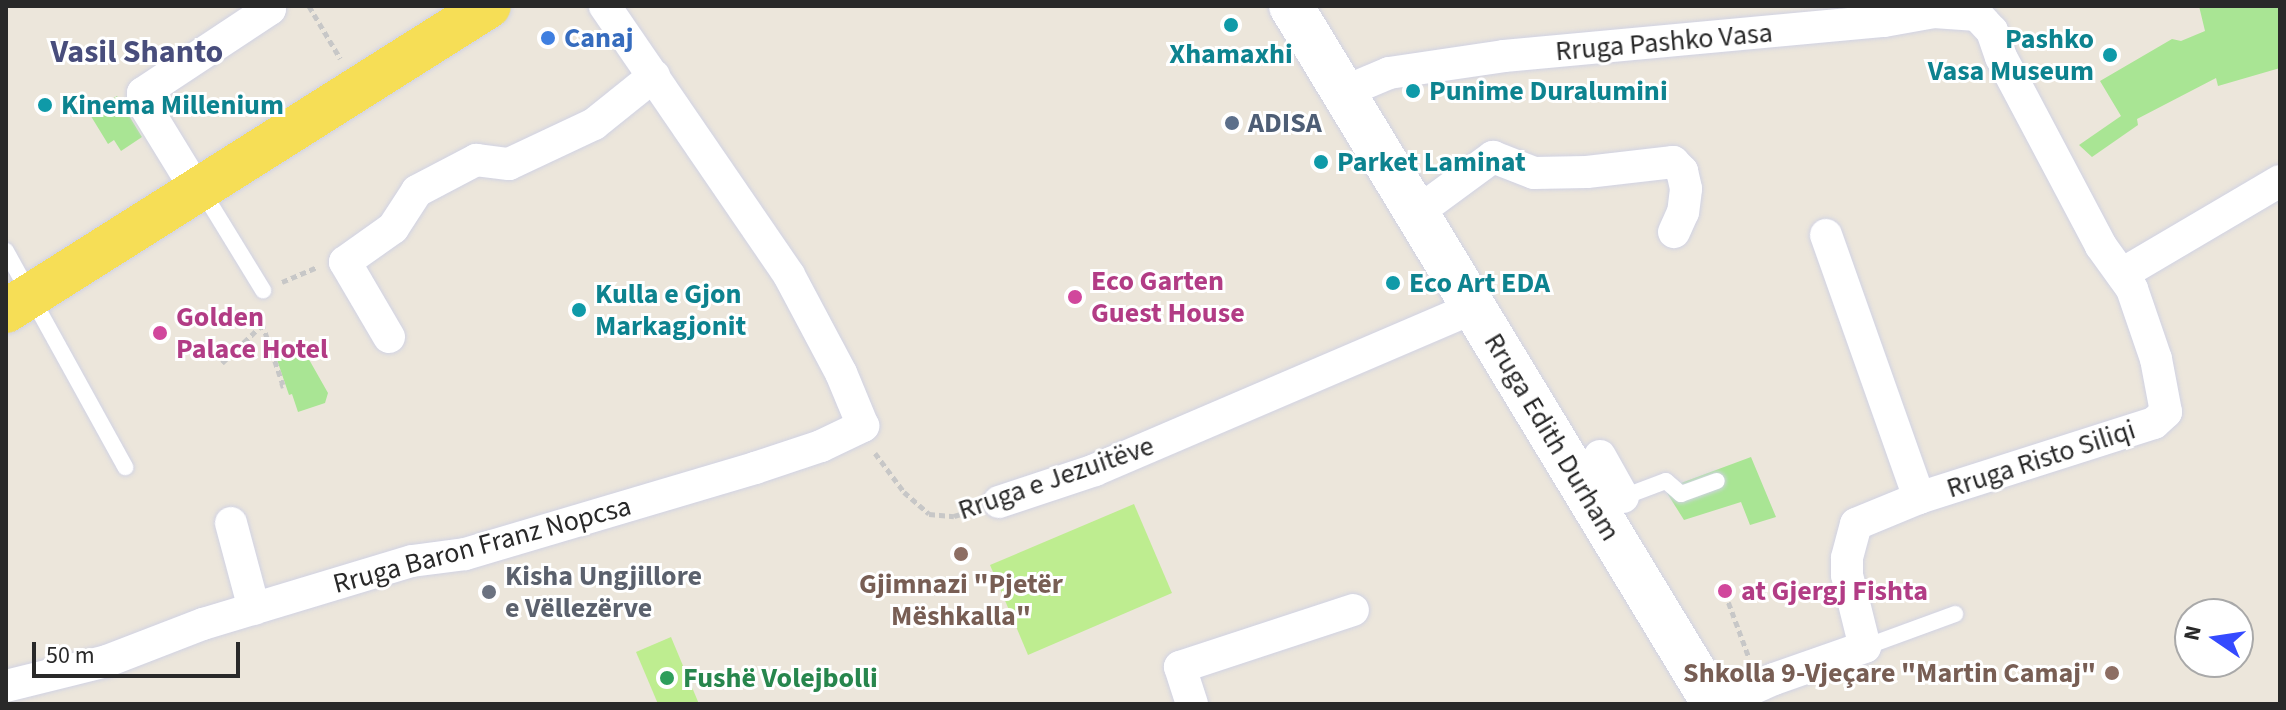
<!DOCTYPE html>
<meta charset="utf-8">
<style>
body{margin:0}
#map{position:relative;width:2286px;height:710px;overflow:hidden;background:#ece6db;font-family:"Source Sans 3",sans-serif}
div>[style]{position:absolute}
[style*='--x']{left:calc(var(--x)*1px);top:calc(var(--y)*1px);width:calc(var(--w)*1px);rotate:calc(var(--a)*1deg)}
.green>*{inset:0;background:#a9e594}
.pitch>*{inset:0;background:#beed90}
.path>*{height:5px;margin-top:-2.5px;transform-origin:0;background:repeating-linear-gradient(90deg,#c7c7c7 0 6px,transparent 0 10px)}
.roads{filter:drop-shadow(0 0 2px #d0d2e3) drop-shadow(0 0 2px #d0d2e3)}
.service>*{height:16px;margin:-8px;padding:0 8px;transform-origin:8px;border-radius:8px;background:#fff}
.minor>*{height:32px;margin:-16px;padding:0 16px;transform-origin:16px;border-radius:16px;background:#fff}
.secondary>*{height:44px;margin:-22px;padding:0 22px;transform-origin:22px;border-radius:22px;background:#fff}
.primary>*{height:44px;margin:-22px;padding:0 22px;transform-origin:22px;border-radius:22px;background:#f6de56}
.dots>*{width:22px;height:22px;translate:-50% -50%;box-sizing:border-box;border:4px solid #fff;border-radius:50%}
span{translate:-50% -50%;white-space:nowrap;text-align:center;line-height:1.15;-webkit-text-stroke:6px #fff;paint-order:stroke}
.shop-label{font-size:28px;color:#366cbe;font-weight:700}
.left{translate:0 -50%;text-align:left}
.culture-label{font-size:28px;color:#0d838f;font-weight:700}
.right{translate:-100% -50%;text-align:right}
.street-label{font-size:28px;color:#292929}
.service-label{font-size:28px;color:#4e5e75;font-weight:700}
.hotel-label{font-size:28px;color:#b23c85;font-weight:700}
.worship-label{font-size:28px;color:#5b616d;font-weight:700}
.education-label{font-size:28px;color:#785e54;font-weight:700}
.leisure-label{font-size:28px;color:#27864d;font-weight:700}
.quarter-label{font-size:32px;color:#484d7c;font-weight:700}
.frame{position:absolute;inset:0;border:8px solid #292929;pointer-events:none}
.north{position:absolute;left:2174px;top:598px;width:80px;height:80px;box-sizing:border-box;background:#fff;border:2px solid #a9a9a9;border-radius:50%;rotate:283deg;font-size:22px;font-weight:700;line-height:32px;text-align:center;color:#292929}
.north::after{content:'';display:block;margin:auto;width:28px;height:36px;background:#354aff;clip-path:polygon(50% 0,100% 100%,50% 72%,0 100%)}
.scale{position:absolute;left:32px;top:642px;width:208px;height:36px;box-sizing:border-box;border:4px solid #292929;border-top:0;padding-left:10px;font-size:24px;line-height:28px;white-space:nowrap;color:#292929;-webkit-text-stroke:6px #fff;paint-order:stroke}
</style>
<div id="map">
<div class="green">
<i style="clip-path:polygon(2199px 6px,2280px 6px,2280px 68px,2218px 86px,2216px 78px,2137px 119px,2138px 125px,2092px 157px,2079px 145px,2121px 116px,2100px 81px,2172px 39px,2181px 41px,2205px 31px)"></i>
<i style="clip-path:polygon(117px 96px,142px 137px,121px 151px,114px 140px,108px 144px,89px 113px)"></i>
<i style="clip-path:polygon(298px 340px,328px 393px,325px 403px,298px 412px,292px 394px,289px 395px,274px 351px)"></i>
<i style="clip-path:polygon(1751px 457px,1776px 517px,1750px 525px,1741px 502px,1684px 520px,1667px 493px,1681px 483px)"></i>
</div>
<div class="pitch">
<i style="clip-path:polygon(1134px 504px,1172px 593px,1028px 655px,990px 565px)"></i>
<i style="clip-path:polygon(671px 637px,699px 704px,658px 704px,636px 652px)"></i>
</div>
<div class="path">
<i style="--x:309;--y:6;--w:61;--a:59.2"></i>
<i style="--x:282;--y:282;--w:38;--a:-23"></i>
<i style="--x:262;--y:323;--w:65;--a:71.3"></i>
<i style="--x:283;--y:385;--w:3;--a:162"></i>
<i style="--x:222;--y:363;--w:54;--a:-43.5"></i>
<i style="--x:261;--y:326;--w:13;--a:-94"></i>
<i style="--x:875;--y:453;--w:49;--a:53.4"></i>
<i style="--x:904;--y:492;--w:33;--a:41"></i>
<i style="--x:929;--y:514;--w:25;--a:5"></i>
<i style="--x:954;--y:516;--w:19;--a:-16"></i>
<i style="--x:1725;--y:593;--w:69;--a:69.7"></i>
</div>
<div class="roads">
<div class="service">
<i style="--x:201;--y:189;--w:119;--a:58.5"></i>
<i style="--x:6;--y:251;--w:247;--a:61.1"></i>
<i style="--x:1618;--y:499;--w:51;--a:-20.6"></i>
<i style="--x:1666;--y:481;--w:20;--a:41"></i>
<i style="--x:1681;--y:494;--w:38;--a:-20"></i>
<i style="--x:1865;--y:647;--w:96;--a:-20.1"></i>
</div>
<div class="minor">
<i style="--x:1344;--y:92;--w:49;--a:-22.9"></i>
<i style="--x:1389;--y:73;--w:116;--a:-8.4"></i>
<i style="--x:1504;--y:56;--w:382;--a:-5.3"></i>
<i style="--x:1884;--y:21;--w:51;--a:-10.2"></i>
<i style="--x:1934;--y:12;--w:43;--a:4"></i>
<i style="--x:1977;--y:15;--w:22;--a:47"></i>
<i style="--x:1992;--y:31;--w:28;--a:71"></i>
<i style="--x:2001;--y:57;--w:214;--a:62.1"></i>
<i style="--x:2101;--y:246;--w:53;--a:54.2"></i>
<i style="--x:2132;--y:289;--w:74;--a:71.1"></i>
<i style="--x:2156;--y:359;--w:54;--a:79.3"></i>
<i style="--x:2166;--y:412;--w:16;--a:137"></i>
<i style="--x:2154;--y:423;--w:247;--a:162.3"></i>
<i style="--x:1919;--y:498;--w:68;--a:157.6"></i>
<i style="--x:1856;--y:524;--w:35;--a:105"></i>
<i style="--x:1847;--y:558;--w:17;--a:90"></i>
<i style="--x:1847;--y:575;--w:74;--a:76"></i>
<i style="--x:1865;--y:647;--w:96;--a:160.6"></i>
<i style="--x:1774;--y:679;--w:61;--a:155.9"></i>
<i style="--x:197;--y:191;--w:103;--a:-121.5"></i>
<i style="--x:143;--y:103;--w:10;--a:-90"></i>
<i style="--x:143;--y:93;--w:152;--a:-33.5"></i>
<i style="--x:270;--y:9;--w:4;--a:-135"></i>
<i style="--x:1415;--y:214;--w:97;--a:-36.2"></i>
<i style="--x:1493;--y:157;--w:44;--a:21.3"></i>
<i style="--x:1534;--y:173;--w:53;--a:-1.1"></i>
<i style="--x:1587;--y:172;--w:87;--a:-6.6"></i>
<i style="--x:1673;--y:162;--w:13;--a:45"></i>
<i style="--x:1682;--y:171;--w:18;--a:77"></i>
<i style="--x:1686;--y:189;--w:23;--a:97"></i>
<i style="--x:1683;--y:212;--w:22;--a:114"></i>
<i style="--x:1826;--y:235;--w:279;--a:70.5"></i>
<i style="--x:2122;--y:274;--w:183;--a:-30.5"></i>
<i style="--x:389;--y:337;--w:87;--a:-120.4"></i>
<i style="--x:345;--y:262;--w:59;--a:-35.3"></i>
<i style="--x:393;--y:228;--w:44;--a:-57"></i>
<i style="--x:417;--y:191;--w:67;--a:-27.7"></i>
<i style="--x:476;--y:160;--w:33;--a:7"></i>
<i style="--x:509;--y:164;--w:94;--a:-25.2"></i>
<i style="--x:594;--y:124;--w:77;--a:-38.7"></i>
<i style="--x:1600;--y:456;--w:47;--a:60.7"></i>
<i style="--x:999;--y:502;--w:101;--a:-18.4"></i>
<i style="--x:1095;--y:470;--w:411;--a:-23.2"></i>
<i style="--x:231;--y:523;--w:89;--a:75"></i>
<i style="--x:6;--y:686;--w:104;--a:-13.9"></i>
<i style="--x:107;--y:661;--w:103;--a:-21.1"></i>
<i style="--x:203;--y:624;--w:218;--a:-16.8"></i>
<i style="--x:412;--y:561;--w:53;--a:-7.5"></i>
<i style="--x:465;--y:554;--w:302;--a:-16.5"></i>
<i style="--x:755;--y:468;--w:70;--a:-18.4"></i>
<i style="--x:821;--y:446;--w:47;--a:-25.5"></i>
<i style="--x:863;--y:426;--w:57;--a:-112.5"></i>
<i style="--x:841;--y:373;--w:111;--a:-118"></i>
<i style="--x:789;--y:275;--w:326;--a:-124.4"></i>
<i style="--x:1192;--y:704;--w:39;--a:-108"></i>
<i style="--x:1180;--y:667;--w:182;--a:-18.2"></i>
</div>
<div class="secondary">
<i style="--x:1291;--y:6;--w:816;--a:58.78"></i>
</div>
<div class="primary">
<i style="--x:6;--y:311;--w:571;--a:-32.27"></i>
</div>
</div>
<div class="dots">
<i style="left:1231px;top:25px;background:#0f9aa8"></i>
<i style="left:548px;top:38px;background:#3f7fe0"></i>
<i style="left:2110px;top:55px;background:#0f9aa8"></i>
<i style="left:1413px;top:91px;background:#0f9aa8"></i>
<i style="left:45px;top:105px;background:#0f9aa8"></i>
<i style="left:1232px;top:123px;background:#5c6f8a"></i>
<i style="left:1321px;top:162px;background:#0f9aa8"></i>
<i style="left:1393px;top:283px;background:#0f9aa8"></i>
<i style="left:1075px;top:297px;background:#d1479c"></i>
<i style="left:579px;top:310px;background:#0f9aa8"></i>
<i style="left:160px;top:333px;background:#d1479c"></i>
<i style="left:961px;top:554px;background:#8d6e63"></i>
<i style="left:1725px;top:591px;background:#d1479c"></i>
<i style="left:489px;top:592px;background:#6b7280"></i>
<i style="left:2112px;top:673px;background:#8d6e63"></i>
<i style="left:667px;top:678px;background:#2e9e5b"></i>
</div>
<div class="shop-label">
<span class="left" style="left:564px;top:38px">Canaj</span>
</div>
<div class="culture-label">
<span class="right" style="left:2094px;top:55px">Pashko<br>Vasa Museum</span>
<span style="left:1231px;top:54px">Xhamaxhi</span>
<span class="left" style="left:1429px;top:91px">Punime Duralumini</span>
<span class="left" style="left:61px;top:105px">Kinema Millenium</span>
<span class="left" style="left:1337px;top:162px">Parket Laminat</span>
<span class="left" style="left:1409px;top:283px">Eco Art EDA</span>
<span class="left" style="left:595px;top:310px">Kulla e Gjon<br>Markagjonit</span>
</div>
<div class="street-label">
<span style="left:1664px;top:42px;rotate:-5deg">Rruga Pashko Vasa</span>
<span style="left:1552px;top:437px;rotate:59deg">Rruga Edith Durham</span>
<span style="left:2041px;top:459px;rotate:-18deg">Rruga Risto Siliqi</span>
<span style="left:1056px;top:478px;rotate:-19deg">Rruga e Jezuitëve</span>
<span style="left:482px;top:545px;rotate:-15deg">Rruga Baron Franz Nopcsa</span>
</div>
<div class="service-label">
<span class="left" style="left:1248px;top:123px">ADISA</span>
</div>
<div class="hotel-label">
<span class="left" style="left:1091px;top:297px">Eco Garten<br>Guest House</span>
<span class="left" style="left:176px;top:333px">Golden<br>Palace Hotel</span>
<span class="left" style="left:1741px;top:591px">at Gjergj Fishta</span>
</div>
<div class="worship-label">
<span class="left" style="left:505px;top:592px">Kisha Ungjillore<br>e Vëllezërve</span>
</div>
<div class="education-label">
<span style="left:961px;top:600px">Gjimnazi "Pjetër<br>Mëshkalla"</span>
<span class="right" style="left:2096px;top:673px">Shkolla 9-Vjeçare "Martin Camaj"</span>
</div>
<div class="leisure-label">
<span class="left" style="left:683px;top:678px">Fushë Volejbolli</span>
</div>
<div class="quarter-label">
<span style="left:137px;top:52px">Vasil Shanto</span>
</div>
<div class="frame"></div>
<div class="north">N</div>
<div class="scale">50 m</div>
</div>
